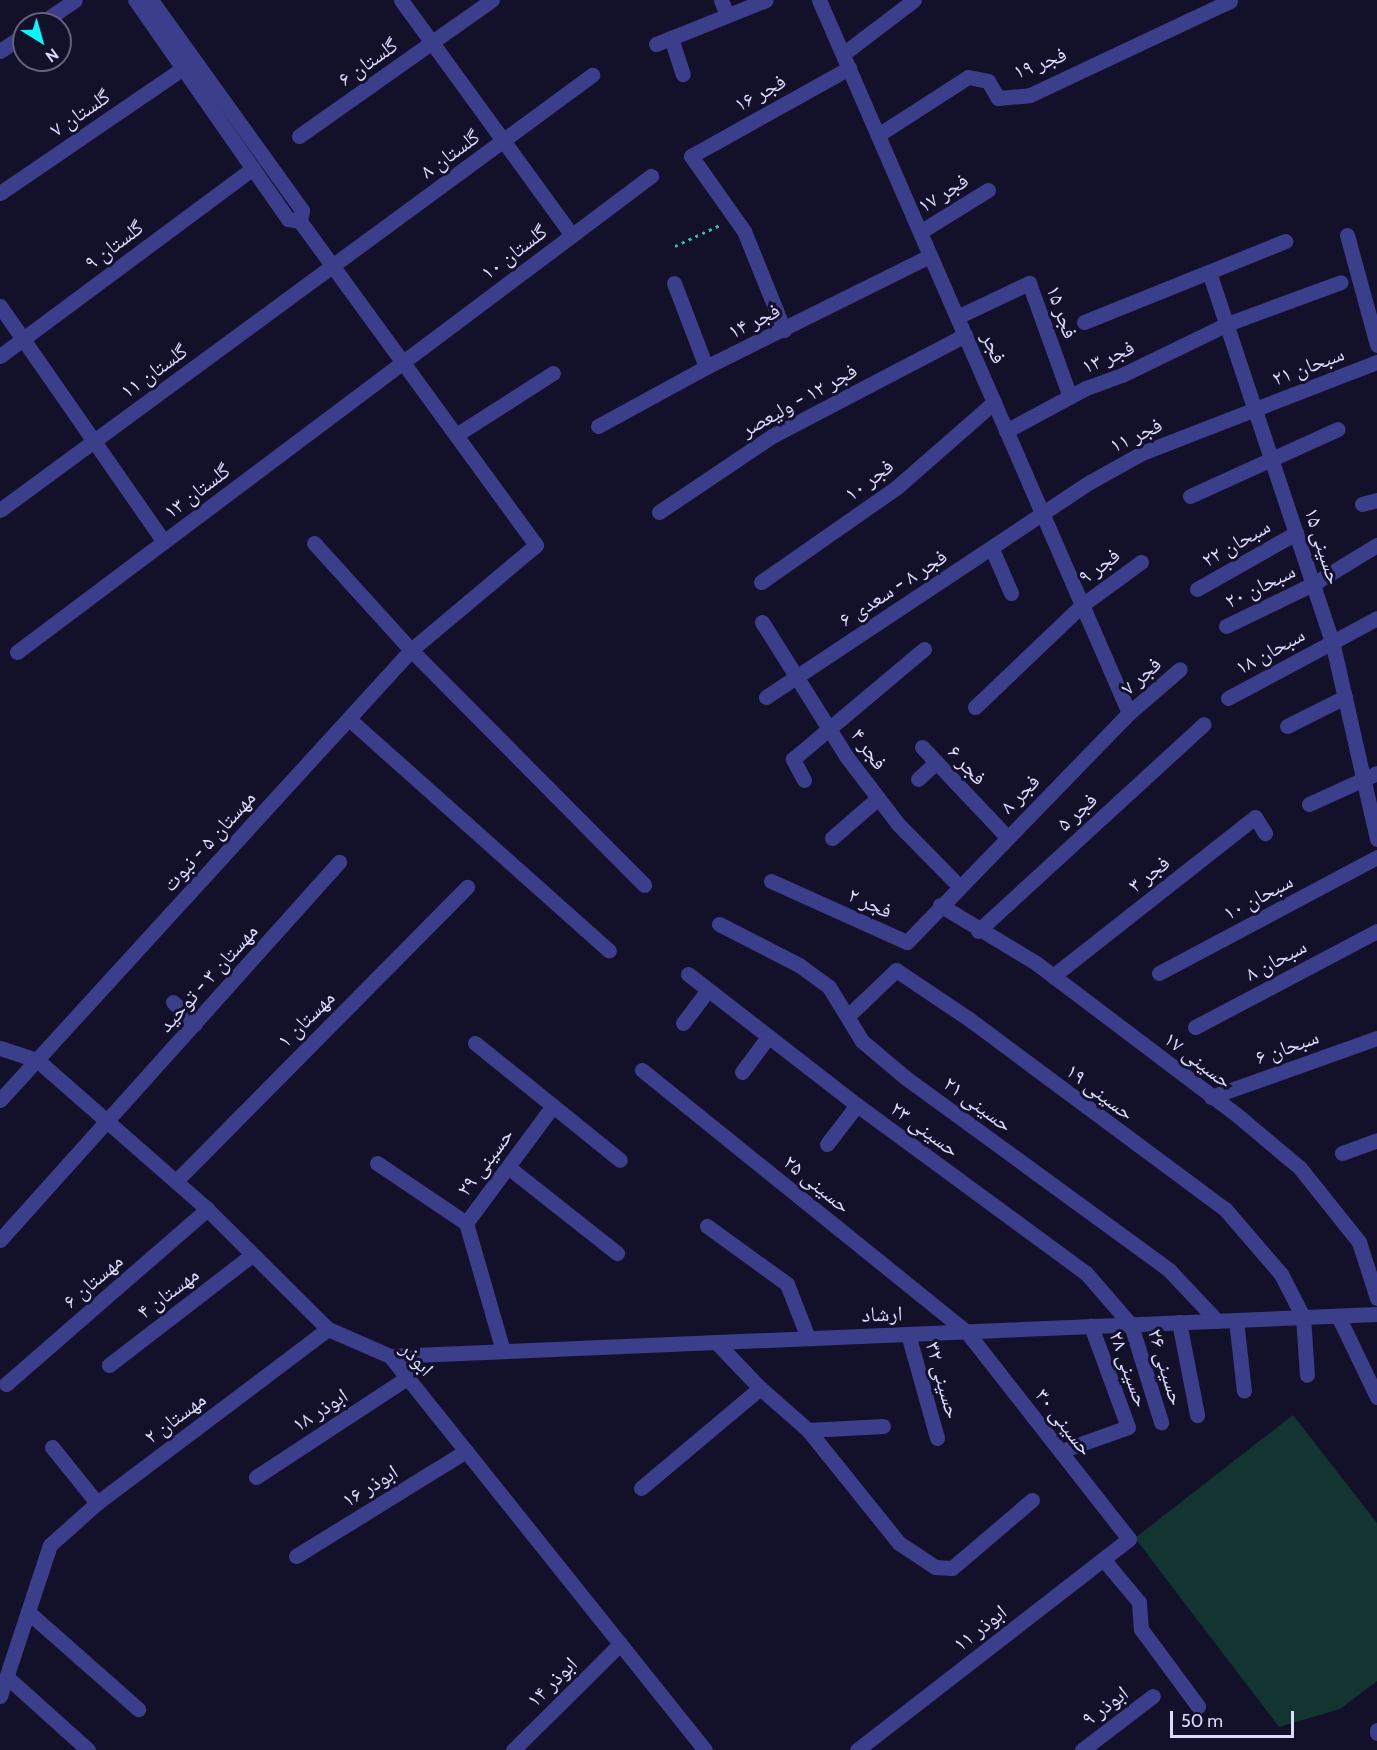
<!DOCTYPE html>
<meta charset="utf-8">
<style>
body{margin:0}
#map{position:relative;width:1377px;height:1750px;overflow:hidden;background:#13112a;font-family:Cabin,"Noto Naskh Arabic",sans-serif}
div>[style]{position:absolute}
[style*='--x']{left:calc(var(--x)*1px);top:calc(var(--y)*1px);width:calc(var(--w)*1px);rotate:calc(var(--a)*1deg)}
.green>*{inset:0;background:#133531}
.path>*{height:3px;margin-top:-1.5px;transform-origin:0;background:repeating-linear-gradient(90deg,#30beab 0 3px,transparent 0 7.5px)}
.minor>*{height:15px;margin:-7.5px;padding:0 7.5px;transform-origin:7.5px;border-radius:7.5px;background:#3b3e8a}
span{translate:-50% -50%;white-space:nowrap;text-align:center;line-height:1.15;-webkit-text-stroke:6px #13112a;paint-order:stroke}
.street-label{font-size:21px;color:#dcdaff}
.north{position:absolute;left:12px;top:12px;width:60px;height:60px;box-sizing:border-box;background:#13112a;border:2px solid #63617f;border-radius:50%;rotate:143deg;font-size:16px;font-weight:700;line-height:24px;text-align:center;color:#dcdaff}
.north::after{content:'';display:block;margin:auto;width:21px;height:27px;background:#06f8ff;clip-path:polygon(50% 0,100% 100%,50% 72%,0 100%)}
.scale{position:absolute;left:1170px;top:1711px;width:124px;height:27px;box-sizing:border-box;border:3px solid #dcdaff;border-top:0;padding-left:8px;font-size:18px;line-height:21px;white-space:nowrap;color:#dcdaff;-webkit-text-stroke:4px #13112a;paint-order:stroke}
</style>
<div id="map">
<div class="green">
<i style="clip-path:polygon(1293px 1415px,1377px 1523px,1377px 1681px,1340px 1709px,1279px 1727px,1135px 1538px)"></i>
</div>
<div class="path">
<i style="--x:675;--y:246;--w:50;--a:-25"></i>
</div>
<div class="minor">
<i style="--x:151;--y:0;--w:259;--a:54.3"></i>
<i style="--x:302;--y:210;--w:11;--a:100"></i>
<i style="--x:401;--y:0;--w:291;--a:54"></i>
<i style="--x:721;--y:0;--w:16;--a:68"></i>
<i style="--x:819;--y:0;--w:777;--a:66.5"></i>
<i style="--x:40;--y:24;--w:42;--a:-34.4"></i>
<i style="--x:671;--y:38;--w:38;--a:72"></i>
<i style="--x:656;--y:44;--w:118;--a:-21.8"></i>
<i style="--x:0;--y:51;--w:29;--a:-34"></i>
<i style="--x:843;--y:54;--w:89;--a:-37.3"></i>
<i style="--x:878;--y:135;--w:107;--a:-32.8"></i>
<i style="--x:968;--y:77;--w:20;--a:11"></i>
<i style="--x:988;--y:81;--w:20;--a:60"></i>
<i style="--x:998;--y:98;--w:32;--a:-5"></i>
<i style="--x:1030;--y:95;--w:221;--a:-25.2"></i>
<i style="--x:299;--y:136;--w:236;--a:-35.2"></i>
<i style="--x:0;--y:193;--w:222;--a:-34.3"></i>
<i style="--x:920;--y:232;--w:80;--a:-31.7"></i>
<i style="--x:1347;--y:235;--w:114;--a:74.7"></i>
<i style="--x:1209;--y:272;--w:389;--a:71.6"></i>
<i style="--x:1332;--y:641;--w:203;--a:77.2"></i>
<i style="--x:674;--y:283;--w:90;--a:69.1"></i>
<i style="--x:0;--y:306;--w:287;--a:55.2"></i>
<i style="--x:957;--y:317;--w:80;--a:-25.3"></i>
<i style="--x:1029;--y:283;--w:121;--a:70.2"></i>
<i style="--x:1084;--y:322;--w:217;--a:-21.9"></i>
<i style="--x:784;--y:330;--w:107;--a:-112"></i>
<i style="--x:744;--y:231;--w:92;--a:-125.2"></i>
<i style="--x:691;--y:156;--w:181;--a:-29.1"></i>
<i style="--x:0;--y:356;--w:315;--a:-36.6"></i>
<i style="--x:598;--y:426;--w:123;--a:-28.6"></i>
<i style="--x:706;--y:367;--w:250;--a:-26.4"></i>
<i style="--x:1006;--y:431;--w:91;--a:-28.3"></i>
<i style="--x:1086;--y:388;--w:38;--a:-20"></i>
<i style="--x:1122;--y:375;--w:117;--a:-25.9"></i>
<i style="--x:1227;--y:324;--w:121;--a:-20.2"></i>
<i style="--x:456;--y:435;--w:115;--a:-32.6"></i>
<i style="--x:1190;--y:496;--w:162;--a:-24.4"></i>
<i style="--x:1362;--y:504;--w:16;--a:-15"></i>
<i style="--x:0;--y:510;--w:735;--a:-36.31"></i>
<i style="--x:659;--y:512;--w:136;--a:-33.9"></i>
<i style="--x:772;--y:436;--w:218;--a:-27.6"></i>
<i style="--x:314;--y:543;--w:144;--a:47.8"></i>
<i style="--x:411;--y:650;--w:331;--a:45.2"></i>
<i style="--x:992;--y:549;--w:48;--a:66.6"></i>
<i style="--x:761;--y:582;--w:166;--a:-34.9"></i>
<i style="--x:897;--y:487;--w:129;--a:-41.2"></i>
<i style="--x:1197;--y:589;--w:114;--a:-29.5"></i>
<i style="--x:762;--y:622;--w:158;--a:57.9"></i>
<i style="--x:846;--y:756;--w:86;--a:52.6"></i>
<i style="--x:898;--y:824;--w:87;--a:45.5"></i>
<i style="--x:1226;--y:626;--w:97;--a:-25.8"></i>
<i style="--x:1313;--y:584;--w:75;--a:-31.4"></i>
<i style="--x:17;--y:652;--w:793;--a:-36.9"></i>
<i style="--x:766;--y:697;--w:389;--a:-33.6"></i>
<i style="--x:1090;--y:482;--w:60;--a:-29.1"></i>
<i style="--x:1142;--y:453;--w:252;--a:-21.2"></i>
<i style="--x:1228;--y:698;--w:169;--a:-28.2"></i>
<i style="--x:975;--y:707;--w:148;--a:-43.6"></i>
<i style="--x:1082;--y:605;--w:73;--a:-36.1"></i>
<i style="--x:349;--y:719;--w:348;--a:41.7"></i>
<i style="--x:1287;--y:726;--w:65;--a:-26.6"></i>
<i style="--x:922;--y:747;--w:124;--a:46.6"></i>
<i style="--x:918;--y:779;--w:25;--a:-43"></i>
<i style="--x:804;--y:780;--w:24;--a:-118"></i>
<i style="--x:793;--y:759;--w:171;--a:-40"></i>
<i style="--x:1309;--y:804;--w:75;--a:-24.5"></i>
<i style="--x:832;--y:838;--w:61;--a:-41"></i>
<i style="--x:771;--y:881;--w:149;--a:24.2"></i>
<i style="--x:907;--y:942;--w:319;--a:-45.9"></i>
<i style="--x:1129;--y:713;--w:67;--a:-40.8"></i>
<i style="--x:940;--y:905;--w:112;--a:31.1"></i>
<i style="--x:1036;--y:963;--w:252;--a:37.1"></i>
<i style="--x:1237;--y:1115;--w:82;--a:40.1"></i>
<i style="--x:1300;--y:1168;--w:95;--a:51.4"></i>
<i style="--x:1359;--y:1242;--w:59;--a:72.2"></i>
<i style="--x:719;--y:924;--w:90;--a:27.1"></i>
<i style="--x:799;--y:965;--w:37;--a:36"></i>
<i style="--x:829;--y:987;--w:63;--a:58.6"></i>
<i style="--x:862;--y:1041;--w:57;--a:40.1"></i>
<i style="--x:906;--y:1078;--w:326;--a:36.1"></i>
<i style="--x:1169;--y:1270;--w:70;--a:46.7"></i>
<i style="--x:978;--y:931;--w:306;--a:-42.5"></i>
<i style="--x:1159;--y:973;--w:247;--a:-28"></i>
<i style="--x:688;--y:974;--w:214;--a:37.8"></i>
<i style="--x:857;--y:1105;--w:284;--a:36.3"></i>
<i style="--x:1086;--y:1273;--w:69;--a:49.1"></i>
<i style="--x:1131;--y:1325;--w:102;--a:72.8"></i>
<i style="--x:1053;--y:976;--w:257;--a:-38.2"></i>
<i style="--x:1255;--y:817;--w:19;--a:58"></i>
<i style="--x:173;--y:1002;--w:31;--a:45"></i>
<i style="--x:848;--y:1016;--w:66;--a:-43.8"></i>
<i style="--x:896;--y:970;--w:88;--a:33.9"></i>
<i style="--x:969;--y:1019;--w:319;--a:36.6"></i>
<i style="--x:1225;--y:1209;--w:86;--a:49.3"></i>
<i style="--x:1281;--y:1274;--w:48;--a:62.9"></i>
<i style="--x:1303;--y:1317;--w:58;--a:86.1"></i>
<i style="--x:683;--y:1023;--w:41;--a:-52.9"></i>
<i style="--x:1195;--y:1027;--w:206;--a:-27.8"></i>
<i style="--x:475;--y:1043;--w:186;--a:38.9"></i>
<i style="--x:0;--y:1048;--w:39;--a:18"></i>
<i style="--x:37;--y:1060;--w:226;--a:41.2"></i>
<i style="--x:207;--y:1209;--w:170;--a:44.8"></i>
<i style="--x:328;--y:1329;--w:68;--a:23.5"></i>
<i style="--x:390;--y:1356;--w:504;--a:51.36"></i>
<i style="--x:642;--y:1070;--w:416;--a:38.9"></i>
<i style="--x:966;--y:1331;--w:264;--a:51.9"></i>
<i style="--x:1129;--y:1539;--w:344;--a:142.2"></i>
<i style="--x:742;--y:1072;--w:44;--a:-53.4"></i>
<i style="--x:1211;--y:1097;--w:176;--a:-19.6"></i>
<i style="--x:0;--y:1100;--w:609;--a:-47.59"></i>
<i style="--x:411;--y:650;--w:163;--a:-40"></i>
<i style="--x:536;--y:545;--w:401;--a:-126.1"></i>
<i style="--x:300;--y:221;--w:12;--a:-171"></i>
<i style="--x:288;--y:219;--w:267;--a:-124.9"></i>
<i style="--x:827;--y:1144;--w:49;--a:-52.4"></i>
<i style="--x:1342;--y:1153;--w:37;--a:-20"></i>
<i style="--x:377;--y:1163;--w:107;--a:34"></i>
<i style="--x:508;--y:1167;--w:139;--a:38.3"></i>
<i style="--x:176;--y:1181;--w:414;--a:-45.3"></i>
<i style="--x:707;--y:1226;--w:99;--a:35.9"></i>
<i style="--x:787;--y:1284;--w:58;--a:68.7"></i>
<i style="--x:0;--y:1240;--w:508;--a:-48.11"></i>
<i style="--x:1338;--y:1316;--w:90;--a:64.3"></i>
<i style="--x:1236;--y:1320;--w:71;--a:83.6"></i>
<i style="--x:1179;--y:1322;--w:95;--a:79"></i>
<i style="--x:908;--y:1334;--w:108;--a:74.4"></i>
<i style="--x:716;--y:1342;--w:64;--a:46.3"></i>
<i style="--x:760;--y:1388;--w:64;--a:41.2"></i>
<i style="--x:808;--y:1430;--w:145;--a:51.2"></i>
<i style="--x:899;--y:1543;--w:43;--a:33.7"></i>
<i style="--x:935;--y:1567;--w:17;--a:3"></i>
<i style="--x:952;--y:1568;--w:105;--a:-40.4"></i>
<i style="--x:503;--y:1351;--w:133;--a:-106.1"></i>
<i style="--x:466;--y:1223;--w:146;--a:-53.4"></i>
<i style="--x:390;--y:1356;--w:988;--a:-2.44"></i>
<i style="--x:109;--y:1365;--w:180;--a:-37.6"></i>
<i style="--x:6;--y:1384;--w:267;--a:-41"></i>
<i style="--x:808;--y:1430;--w:75;--a:-3.1"></i>
<i style="--x:52;--y:1447;--w:72;--a:51.2"></i>
<i style="--x:1061;--y:1451;--w:71;--a:-19.7"></i>
<i style="--x:1128;--y:1427;--w:108;--a:-110.1"></i>
<i style="--x:256;--y:1477;--w:181;--a:-33.3"></i>
<i style="--x:641;--y:1488;--w:155;--a:-40"></i>
<i style="--x:296;--y:1556;--w:200;--a:-31.7"></i>
<i style="--x:1103;--y:1559;--w:56;--a:50.1"></i>
<i style="--x:1139;--y:1602;--w:27;--a:86"></i>
<i style="--x:1141;--y:1629;--w:96;--a:53.5"></i>
<i style="--x:28;--y:1612;--w:147;--a:41.4"></i>
<i style="--x:7;--y:1677;--w:109;--a:42"></i>
<i style="--x:0;--y:1696;--w:159;--a:-71.7"></i>
<i style="--x:50;--y:1545;--w:63;--a:-41.8"></i>
<i style="--x:97;--y:1503;--w:289;--a:-37"></i>
<i style="--x:1377;--y:1730;--w:3;--a:90"></i>
<i style="--x:513;--y:1750;--w:151;--a:-44.7"></i>
<i style="--x:1082;--y:1750;--w:89;--a:-37.3"></i>
</div>
<div class="street-label">
<span style="left:368px;top:62px;rotate:-35deg">گلستان ۶</span>
<span style="left:1040px;top:63px;rotate:-21deg">فجر ۱۹</span>
<span style="left:760px;top:93px;rotate:-29deg">فجر ۱۶</span>
<span style="left:80px;top:113px;rotate:-34deg">گلستان ۷</span>
<span style="left:450px;top:154px;rotate:-36deg">گلستان ۸</span>
<span style="left:943px;top:193px;rotate:-32deg">فجر ۱۷</span>
<span style="left:114px;top:245px;rotate:-37deg">گلستان ۹</span>
<span style="left:514px;top:252px;rotate:-37deg">گلستان ۱۰</span>
<span style="left:1062px;top:312px;rotate:70deg">فجر ۱۵</span>
<span style="left:754px;top:321px;rotate:-26deg">فجر ۱۴</span>
<span style="left:994px;top:348px;rotate:67deg">فجر</span>
<span style="left:1108px;top:357px;rotate:-23deg">فجر ۱۳</span>
<span style="left:1308px;top:366px;rotate:-21deg">سبحان ۲۱</span>
<span style="left:154px;top:371px;rotate:-36deg">گلستان ۱۱</span>
<span style="left:799px;top:400px;rotate:-29deg">فجر ۱۲ - ولیعصر</span>
<span style="left:1136px;top:435px;rotate:-25deg">فجر ۱۱</span>
<span style="left:869px;top:480px;rotate:-37deg">فجر ۱۰</span>
<span style="left:197px;top:491px;rotate:-37deg">گلستان ۱۳</span>
<span style="left:1236px;top:543px;rotate:-30deg">سبحان ۲۲</span>
<span style="left:1323px;top:546px;rotate:72deg">حسینی ۱۵</span>
<span style="left:1099px;top:566px;rotate:-36deg">فجر ۹</span>
<span style="left:1260px;top:586px;rotate:-26deg">سبحان ۲۰</span>
<span style="left:893px;top:588px;rotate:-33deg">فجر ۸ - سعدی ۶</span>
<span style="left:1270px;top:651px;rotate:-29deg">سبحان ۱۸</span>
<span style="left:1141px;top:676px;rotate:-41deg">فجر ۷</span>
<span style="left:869px;top:749px;rotate:54deg">فجر ۴</span>
<span style="left:967px;top:765px;rotate:47deg">فجر ۶</span>
<span style="left:1020px;top:794px;rotate:-45deg">فجر ۸</span>
<span style="left:1077px;top:812px;rotate:-42deg">فجر ۵</span>
<span style="left:209px;top:841px;rotate:-48deg">مهستان ۵ - نبوت</span>
<span style="left:1149px;top:874px;rotate:-38deg">فجر ۳</span>
<span style="left:1258px;top:897px;rotate:-28deg">سبحان ۱۰</span>
<span style="left:870px;top:903px;rotate:24deg">فجر ۲</span>
<span style="left:1276px;top:960px;rotate:-28deg">سبحان ۸</span>
<span style="left:208px;top:978px;rotate:-48deg">مهستان ۳ - توحید</span>
<span style="left:306px;top:1019px;rotate:-45deg">مهستان ۱</span>
<span style="left:1287px;top:1047px;rotate:-20deg">سبحان ۶</span>
<span style="left:1198px;top:1060px;rotate:37deg">حسینی ۱۷</span>
<span style="left:1100px;top:1092px;rotate:37deg">حسینی ۱۹</span>
<span style="left:978px;top:1104px;rotate:36deg">حسینی ۲۱</span>
<span style="left:925px;top:1129px;rotate:36deg">حسینی ۲۳</span>
<span style="left:485px;top:1162px;rotate:-53deg">حسینی ۲۹</span>
<span style="left:817px;top:1184px;rotate:39deg">حسینی ۲۵</span>
<span style="left:93px;top:1281px;rotate:-41deg">مهستان ۶</span>
<span style="left:168px;top:1293px;rotate:-37deg">مهستان ۴</span>
<span style="left:882px;top:1314px;rotate:-2deg">ارشاد</span>
<span style="left:417px;top:1359px;rotate:47deg">ابوذر</span>
<span style="left:1166px;top:1367px;rotate:73deg">حسینی ۲۶</span>
<span style="left:1129px;top:1369px;rotate:70deg">حسینی ۲۸</span>
<span style="left:943px;top:1380px;rotate:74deg">حسینی ۳۲</span>
<span style="left:320px;top:1410px;rotate:-33deg">ابوذر ۱۸</span>
<span style="left:175px;top:1418px;rotate:-37deg">مهستان ۲</span>
<span style="left:1064px;top:1422px;rotate:52deg">حسینی ۳۰</span>
<span style="left:370px;top:1486px;rotate:-32deg">ابوذر ۱۶</span>
<span style="left:980px;top:1628px;rotate:-38deg">ابوذر ۱۱</span>
<span style="left:552px;top:1682px;rotate:-45deg">ابوذر ۱۴</span>
<span style="left:1105px;top:1706px;rotate:-37deg">ابوذر ۹</span>
</div>
<div class="north">N</div>
<div class="scale">50 m</div>
</div>
